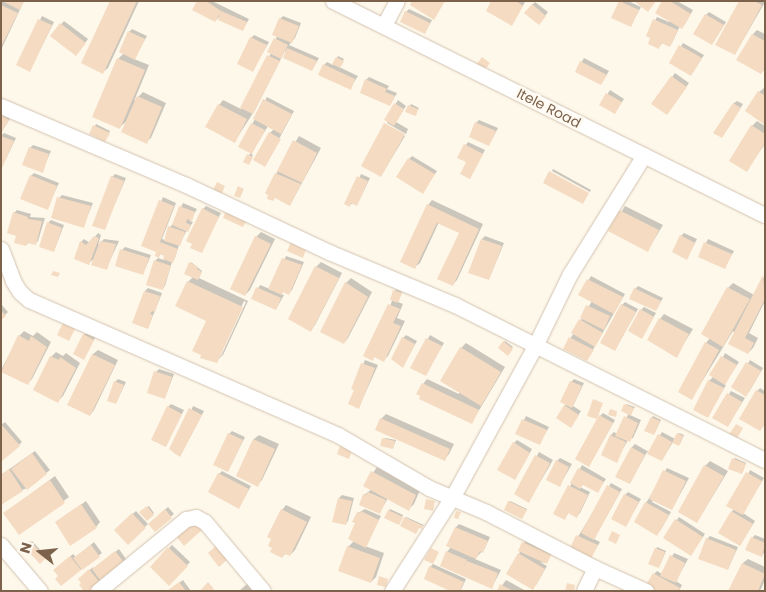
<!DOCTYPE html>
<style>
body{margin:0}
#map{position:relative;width:766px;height:592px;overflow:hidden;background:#fef8eb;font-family:Poppins,sans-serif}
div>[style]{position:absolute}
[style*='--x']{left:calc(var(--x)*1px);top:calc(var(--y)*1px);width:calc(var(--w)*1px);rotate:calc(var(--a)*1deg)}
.shadow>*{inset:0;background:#0003}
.building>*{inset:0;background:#f5dbc1}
.roads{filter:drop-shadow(0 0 1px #d2c2af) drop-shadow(0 0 1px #d2c2af)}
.minor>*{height:15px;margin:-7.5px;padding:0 7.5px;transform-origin:7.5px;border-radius:7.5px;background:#fff}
span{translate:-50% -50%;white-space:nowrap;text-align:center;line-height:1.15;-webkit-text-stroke:5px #fffbf3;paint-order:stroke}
.street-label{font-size:14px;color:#7c614b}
.frame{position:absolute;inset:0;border:2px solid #7c614b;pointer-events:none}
.north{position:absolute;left:15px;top:527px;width:50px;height:50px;-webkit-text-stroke:4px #fffbf3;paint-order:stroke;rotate:286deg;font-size:14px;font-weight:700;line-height:20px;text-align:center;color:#7c614b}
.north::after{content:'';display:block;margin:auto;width:18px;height:22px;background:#7c614b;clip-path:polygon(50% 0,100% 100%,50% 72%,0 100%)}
</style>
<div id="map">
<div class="shadow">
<i style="clip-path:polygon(1px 1px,24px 1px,1px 50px)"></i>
<i style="clip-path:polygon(111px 1px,139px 1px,108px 68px,103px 72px)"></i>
<i style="clip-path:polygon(198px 1px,212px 1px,249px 19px,245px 26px,242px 29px,219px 17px,215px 21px)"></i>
<i style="clip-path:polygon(493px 1px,524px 1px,525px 2px,512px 24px)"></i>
<i style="clip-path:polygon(621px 1px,628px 1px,641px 7px,631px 25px)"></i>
<i style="clip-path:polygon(663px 1px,677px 1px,693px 10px,685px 24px,682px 27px,680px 26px,672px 43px,669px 46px,663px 42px,659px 47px,652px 38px,647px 36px,657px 17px,669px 22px,670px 20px)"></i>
<i style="clip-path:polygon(740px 1px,765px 2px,735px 54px)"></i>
<i style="clip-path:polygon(535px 2px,548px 12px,542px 20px,532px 5px)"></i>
<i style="clip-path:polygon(409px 9px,432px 20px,425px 33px,406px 12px)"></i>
<i style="clip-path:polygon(709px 12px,726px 22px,712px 44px,706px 15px)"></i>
<i style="clip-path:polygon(42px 16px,54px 22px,30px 70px,18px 65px)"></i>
<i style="clip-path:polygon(283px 16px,301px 23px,295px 38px,289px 45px,319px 58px,312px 70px,285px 51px,255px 110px,235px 141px,219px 105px,223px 100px,241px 109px,271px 53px,277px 36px,280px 19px)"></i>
<i style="clip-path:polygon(64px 21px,88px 39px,79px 51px,52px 35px)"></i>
<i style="clip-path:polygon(132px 29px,147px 36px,134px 59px,149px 65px,134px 101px,143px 92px,166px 103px,151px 138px,146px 142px,128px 120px,120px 127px,118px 59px,124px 53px,129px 32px)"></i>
<i style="clip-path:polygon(757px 30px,765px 34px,765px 69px,761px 73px,753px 34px)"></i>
<i style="clip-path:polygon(254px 35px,269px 42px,253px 70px,251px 38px)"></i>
<i style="clip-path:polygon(683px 43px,704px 55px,693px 72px,670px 63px)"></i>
<i style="clip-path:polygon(338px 56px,344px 59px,339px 67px,358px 76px,350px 88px,324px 65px,327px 62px,333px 65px)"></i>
<i style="clip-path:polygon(584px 58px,609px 71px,601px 84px,576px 71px)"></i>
<i style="clip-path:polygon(675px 73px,689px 83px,667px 113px,653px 104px)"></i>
<i style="clip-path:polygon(369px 77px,389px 86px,387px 89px,397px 93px,390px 105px,366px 80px)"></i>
<i style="clip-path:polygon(764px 88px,765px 88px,765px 123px,759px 92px)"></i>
<i style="clip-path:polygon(610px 90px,624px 99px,615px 112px,601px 104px)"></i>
<i style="clip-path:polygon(267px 97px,294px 111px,265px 165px,270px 133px,274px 129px,268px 126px,251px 154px,253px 155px,249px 162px,245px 161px,251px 152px,240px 146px)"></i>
<i style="clip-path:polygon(398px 100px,406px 106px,396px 122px,408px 129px,406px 134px,387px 123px,388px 121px,386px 119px)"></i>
<i style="clip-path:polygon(737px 101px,743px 104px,724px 134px,734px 103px)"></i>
<i style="clip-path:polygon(411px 104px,419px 108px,416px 113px,407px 111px)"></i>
<i style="clip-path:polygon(1px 110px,11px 117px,1px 133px)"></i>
<i style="clip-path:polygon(479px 120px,498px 128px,489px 145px,476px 123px)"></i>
<i style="clip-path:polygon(757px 121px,765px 126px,765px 144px,746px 171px,752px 126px)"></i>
<i style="clip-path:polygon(96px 124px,110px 131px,106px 139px,91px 134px)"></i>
<i style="clip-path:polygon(385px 125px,405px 136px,381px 176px)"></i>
<i style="clip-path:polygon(4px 133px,16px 138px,1px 169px,1px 136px)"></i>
<i style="clip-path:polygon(299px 136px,321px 148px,290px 205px,275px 197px,276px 174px)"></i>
<i style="clip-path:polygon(468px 142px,485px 150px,470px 178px,467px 162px,458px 157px)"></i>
<i style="clip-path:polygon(33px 145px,51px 151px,42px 171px,30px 148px)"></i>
<i style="clip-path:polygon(412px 156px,437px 171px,423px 192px,409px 159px)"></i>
<i style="clip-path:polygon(553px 169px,591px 190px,590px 192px,552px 171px)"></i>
<i style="clip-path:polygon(34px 173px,59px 183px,47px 208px,31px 176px)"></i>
<i style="clip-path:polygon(115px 174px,126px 178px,104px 229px,112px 177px)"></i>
<i style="clip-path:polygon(361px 174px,370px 178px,359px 201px,349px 205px)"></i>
<i style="clip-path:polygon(62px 195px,93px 203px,83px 227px,59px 198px)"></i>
<i style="clip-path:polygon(163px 197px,176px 203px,162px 239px,165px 240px,170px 227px,173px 224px,183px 203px,197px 209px,190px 221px,193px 222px,190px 227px,187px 230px,179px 245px,175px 258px,172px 262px,165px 286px,162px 289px,155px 261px,158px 258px,164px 260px,166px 255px,162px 253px,159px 256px,158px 251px,142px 245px)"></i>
<i style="clip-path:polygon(432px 200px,483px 224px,457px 280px,452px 285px,460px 232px,439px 222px,420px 263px,415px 267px,428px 205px)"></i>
<i style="clip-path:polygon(206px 206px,221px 213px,201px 251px,194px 243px,203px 209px)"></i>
<i style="clip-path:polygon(625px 206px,663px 225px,648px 250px,610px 231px)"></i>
<i style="clip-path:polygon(17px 210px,31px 214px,30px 217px,45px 218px,38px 241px,35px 244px,29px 242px,26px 245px,18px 235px,14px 213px)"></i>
<i style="clip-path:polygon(51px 220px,64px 225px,54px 251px,48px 223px)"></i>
<i style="clip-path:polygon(261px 232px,275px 239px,250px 290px,245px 295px,256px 237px)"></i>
<i style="clip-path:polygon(98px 233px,101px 235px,98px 245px,104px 239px,119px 241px,106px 269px,96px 257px,89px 263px,75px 258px,81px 242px,84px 239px,90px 243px)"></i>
<i style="clip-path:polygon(684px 233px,697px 239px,687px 258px,681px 236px)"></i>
<i style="clip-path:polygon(485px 236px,504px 243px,489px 279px,482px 239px)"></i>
<i style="clip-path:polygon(708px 239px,734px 251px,725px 267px,699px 256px)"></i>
<i style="clip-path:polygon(125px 247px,151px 255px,143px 274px,122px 250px)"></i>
<i style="clip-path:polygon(286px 256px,304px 262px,292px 290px,289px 293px,284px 291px,281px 294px,284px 295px,276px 309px,253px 298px,260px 285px,270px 289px)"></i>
<i style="clip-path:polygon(evenodd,191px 262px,202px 271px,199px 278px,248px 301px,223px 355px,216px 361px,208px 320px,188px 282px,193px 277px,191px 262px,244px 301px,246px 302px,221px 356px,218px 356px,244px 301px)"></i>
<i style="clip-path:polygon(321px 262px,342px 273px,315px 325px,311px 330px,316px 267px)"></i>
<i style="clip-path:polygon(765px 275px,765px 301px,749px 333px,758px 338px,753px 348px,748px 353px,733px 331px,692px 398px,706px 343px,710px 338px,703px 334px,728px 288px,733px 283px,754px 295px)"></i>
<i style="clip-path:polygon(591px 276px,625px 294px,587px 360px,565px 348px,592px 301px,580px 295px)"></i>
<i style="clip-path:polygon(351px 278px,372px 292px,348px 338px,344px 343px,321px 331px,346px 283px)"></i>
<i style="clip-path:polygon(638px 286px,663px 298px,656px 310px,635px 289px)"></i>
<i style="clip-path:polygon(148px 288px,162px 293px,148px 328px,145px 291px)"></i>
<i style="clip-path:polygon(396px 289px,402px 292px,398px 302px,403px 304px,397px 318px,405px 321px,388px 356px,383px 360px,375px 356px,372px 359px)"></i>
<i style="clip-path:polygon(625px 302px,638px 309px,615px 350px,621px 306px)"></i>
<i style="clip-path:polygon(1px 304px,8px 312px,1px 319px)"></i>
<i style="clip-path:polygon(644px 307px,656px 313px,642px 337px,641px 310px)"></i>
<i style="clip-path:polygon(664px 314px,693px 329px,676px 356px,660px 319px)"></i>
<i style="clip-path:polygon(24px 331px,33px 336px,37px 332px,51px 342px,32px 379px,27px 384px,1px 370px,19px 336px)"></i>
<i style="clip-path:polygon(87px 332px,96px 336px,86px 355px,84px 335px)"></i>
<i style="clip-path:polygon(406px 335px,417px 341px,403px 366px,403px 338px)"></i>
<i style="clip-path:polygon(430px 335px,444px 343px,425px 375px,411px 368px)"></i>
<i style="clip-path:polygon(505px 341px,513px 347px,507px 354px,499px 348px)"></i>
<i style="clip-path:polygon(466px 343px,505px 367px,472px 422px,423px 384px,427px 379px,459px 394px,461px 348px)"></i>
<i style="clip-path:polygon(98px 350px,118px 360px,94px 410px,90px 415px,69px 405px,93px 354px)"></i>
<i style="clip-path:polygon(56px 352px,63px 356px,66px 353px,80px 363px,63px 396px,58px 401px,51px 357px)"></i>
<i style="clip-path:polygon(725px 353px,739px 362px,724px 384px,726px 385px,708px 416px,709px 381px,714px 376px)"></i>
<i style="clip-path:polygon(365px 360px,378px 365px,359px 407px,356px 390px,352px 388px)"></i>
<i style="clip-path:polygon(750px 360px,763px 368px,749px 392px,733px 387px)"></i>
<i style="clip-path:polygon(159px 369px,174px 374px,165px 397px,156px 372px)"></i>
<i style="clip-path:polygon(118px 379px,126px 382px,116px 403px,115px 382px)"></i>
<i style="clip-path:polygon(574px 379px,584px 383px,573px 406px,581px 411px,573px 423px,565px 406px,571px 382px)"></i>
<i style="clip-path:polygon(760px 388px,765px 391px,765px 424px,760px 430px,757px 391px)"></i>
<i style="clip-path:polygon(731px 391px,745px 398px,730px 422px,714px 417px)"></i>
<i style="clip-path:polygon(171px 404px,184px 410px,165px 446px,168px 407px)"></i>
<i style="clip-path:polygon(626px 404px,635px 407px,630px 415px,641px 420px,633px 438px,628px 440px,616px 461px,602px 455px,611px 435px,614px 432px,617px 434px,629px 413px)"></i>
<i style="clip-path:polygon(193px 406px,204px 411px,180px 456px,174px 453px)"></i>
<i style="clip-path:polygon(603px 413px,615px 420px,591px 462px,600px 416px)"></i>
<i style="clip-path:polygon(386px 414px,454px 444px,449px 454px,445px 459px,381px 419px)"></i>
<i style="clip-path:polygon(526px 416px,549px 427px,539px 444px,517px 434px)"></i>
<i style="clip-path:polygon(653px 416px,661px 420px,655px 432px,652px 417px)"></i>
<i style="clip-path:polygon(5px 422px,22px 442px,19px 445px,1px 425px)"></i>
<i style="clip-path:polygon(232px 431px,245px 437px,228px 471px,229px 434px)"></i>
<i style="clip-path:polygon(662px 432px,675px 439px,679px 433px,684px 435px,680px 444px,673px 442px,662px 460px,647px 452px,630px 483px,632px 447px,635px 444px,649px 452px)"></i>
<i style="clip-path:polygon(259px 435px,279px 444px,262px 480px,257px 485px,238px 476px,254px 439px)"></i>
<i style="clip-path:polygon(385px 438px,396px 440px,393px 448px,384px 439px)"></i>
<i style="clip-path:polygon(517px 440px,532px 449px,515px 479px,514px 443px)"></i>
<i style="clip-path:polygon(35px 451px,50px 470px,27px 488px,22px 490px,1px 475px)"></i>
<i style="clip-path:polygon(539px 452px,553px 460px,529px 501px,515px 494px)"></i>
<i style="clip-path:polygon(560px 458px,572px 464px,560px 485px,557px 461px)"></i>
<i style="clip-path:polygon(735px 458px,746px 463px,743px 471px,734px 459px)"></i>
<i style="clip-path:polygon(710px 461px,728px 471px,697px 522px,705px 466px)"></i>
<i style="clip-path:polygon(582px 465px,606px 479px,598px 491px,584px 484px,580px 487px,590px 492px,580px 513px,577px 516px,569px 512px,565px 518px,555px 513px)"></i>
<i style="clip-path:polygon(377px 467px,420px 490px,414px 504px,409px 509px,388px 498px,380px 512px,364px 495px,372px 489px,365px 485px)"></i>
<i style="clip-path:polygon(667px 468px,689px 478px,672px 509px,653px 500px,652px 502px,671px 512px,660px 531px,646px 503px)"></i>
<i style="clip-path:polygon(750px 470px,764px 478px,743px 513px,755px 521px,740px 545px,732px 512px)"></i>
<i style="clip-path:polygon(222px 471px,251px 486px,241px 504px,219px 474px)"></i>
<i style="clip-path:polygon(55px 476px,69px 497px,19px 534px,5px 513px)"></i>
<i style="clip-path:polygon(611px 483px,622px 489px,594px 539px,600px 542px,591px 557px,571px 548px)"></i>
<i style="clip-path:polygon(628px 492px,641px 499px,626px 525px,625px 495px)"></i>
<i style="clip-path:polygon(342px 495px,354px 498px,348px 521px,345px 524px,339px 498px)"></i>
<i style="clip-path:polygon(86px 501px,100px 522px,96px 527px,57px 522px)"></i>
<i style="clip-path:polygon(510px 501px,527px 509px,523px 516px,509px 502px)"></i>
<i style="clip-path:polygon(286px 505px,311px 517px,295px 550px,290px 555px,286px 553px,282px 557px,282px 510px)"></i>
<i style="clip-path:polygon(149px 506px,154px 513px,147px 519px,141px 512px)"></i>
<i style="clip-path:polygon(168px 507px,174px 514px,155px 530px,150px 523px)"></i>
<i style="clip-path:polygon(365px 509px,381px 516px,365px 546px,384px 553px,376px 577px,371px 582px,348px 547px,354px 541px,358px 513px)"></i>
<i style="clip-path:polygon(390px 509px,403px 515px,400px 522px,386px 517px)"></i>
<i style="clip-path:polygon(136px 511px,148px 524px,128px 543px,115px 530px)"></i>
<i style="clip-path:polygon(406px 517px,424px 525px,423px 526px,405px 518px)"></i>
<i style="clip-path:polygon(679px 517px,705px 534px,691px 554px,664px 537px)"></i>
<i style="clip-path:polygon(459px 524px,490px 537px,485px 548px,475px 559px,501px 570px,492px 587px,442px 565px,447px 552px,451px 547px,456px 527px)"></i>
<i style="clip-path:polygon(755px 535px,765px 539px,765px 552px,762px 555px,752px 538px)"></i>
<i style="clip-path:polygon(710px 536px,738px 547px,728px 569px,707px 539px)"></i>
<i style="clip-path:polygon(526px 539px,553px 552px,546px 563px,540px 562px,547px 566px,536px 585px,519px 554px)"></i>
<i style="clip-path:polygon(32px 541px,46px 556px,40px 562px,26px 547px)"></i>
<i style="clip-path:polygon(94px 542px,102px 553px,61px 585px,58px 567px,73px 554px,76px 557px)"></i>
<i style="clip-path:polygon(172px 545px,190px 562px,169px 584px,151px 567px)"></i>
<i style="clip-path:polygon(657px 547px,666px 551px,660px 565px,650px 563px)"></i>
<i style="clip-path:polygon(119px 549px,128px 562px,99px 582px,80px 579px,93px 567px,94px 569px)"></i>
<i style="clip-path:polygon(674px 553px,688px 559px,676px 581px,682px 585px,679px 591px,659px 591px,654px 574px,657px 571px,662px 574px)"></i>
<i style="clip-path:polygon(748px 559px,765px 567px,765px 580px,760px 591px,730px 591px,743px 563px)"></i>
<i style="clip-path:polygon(433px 564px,466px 579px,461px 590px,430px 567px)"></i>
<i style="clip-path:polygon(183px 580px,191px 591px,168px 591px)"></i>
<i style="clip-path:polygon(506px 580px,526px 591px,498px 591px)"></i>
<i style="clip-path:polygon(247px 584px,253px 591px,239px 591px)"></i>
</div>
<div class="building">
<i style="clip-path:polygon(2px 1px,24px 1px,20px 10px)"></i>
<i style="clip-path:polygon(110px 1px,137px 1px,103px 74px,81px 63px)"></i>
<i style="clip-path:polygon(197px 1px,206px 1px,221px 11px,247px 22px,243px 31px,218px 20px,220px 13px,215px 22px,192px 10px)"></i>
<i style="clip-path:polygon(412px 1px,445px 1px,434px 20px,410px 5px)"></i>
<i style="clip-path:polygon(491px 1px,516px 1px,523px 6px,512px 26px,486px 11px)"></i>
<i style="clip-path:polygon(619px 1px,639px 10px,631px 27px,611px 18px)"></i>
<i style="clip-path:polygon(634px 1px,656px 1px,648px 12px)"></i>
<i style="clip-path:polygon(662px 1px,670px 1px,691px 14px,682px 29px,655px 13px)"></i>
<i style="clip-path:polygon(739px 1px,754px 1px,762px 5px,735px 55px,715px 45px)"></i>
<i style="clip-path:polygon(532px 4px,546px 16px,539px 25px,524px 13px)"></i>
<i style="clip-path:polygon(1px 5px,18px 13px,1px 47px)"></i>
<i style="clip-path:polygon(405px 11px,430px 23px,425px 34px,400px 22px)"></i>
<i style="clip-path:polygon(705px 14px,724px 25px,712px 45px,693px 34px)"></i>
<i style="clip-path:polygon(279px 18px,299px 26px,292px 43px,272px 35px)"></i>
<i style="clip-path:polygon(38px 19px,52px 25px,30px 72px,16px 65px)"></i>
<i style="clip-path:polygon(653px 19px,678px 30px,670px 47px,661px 43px,659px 49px,648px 44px,650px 38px,646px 36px)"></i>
<i style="clip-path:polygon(60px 23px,86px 43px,76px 56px,50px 36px)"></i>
<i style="clip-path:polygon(128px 31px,145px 39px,135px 60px,119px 52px)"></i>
<i style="clip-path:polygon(752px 34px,765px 41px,765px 68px,761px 74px,736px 60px)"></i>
<i style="clip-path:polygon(250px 37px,267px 45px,253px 72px,237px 64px)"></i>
<i style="clip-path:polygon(274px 38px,288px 45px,281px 59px,267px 52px)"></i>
<i style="clip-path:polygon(679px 45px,702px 58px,691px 76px,669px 63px)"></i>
<i style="clip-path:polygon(287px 48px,317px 61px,312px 71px,283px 58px)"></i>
<i style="clip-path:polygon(267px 55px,280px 61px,253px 114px,240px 108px)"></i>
<i style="clip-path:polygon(336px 57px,344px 61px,340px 68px,332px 64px)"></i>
<i style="clip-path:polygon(482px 57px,490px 63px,484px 71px,476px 65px)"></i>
<i style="clip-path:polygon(117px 58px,145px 70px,120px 129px,92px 117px)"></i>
<i style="clip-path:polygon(580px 61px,607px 75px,601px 85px,575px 72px)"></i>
<i style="clip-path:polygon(323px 64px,355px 79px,351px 90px,318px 75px)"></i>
<i style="clip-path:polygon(671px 76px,687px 87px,667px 115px,651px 104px)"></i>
<i style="clip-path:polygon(365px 79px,387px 89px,385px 92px,395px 96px,390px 106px,360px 93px)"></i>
<i style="clip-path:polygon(758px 91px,765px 96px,765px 125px,745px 111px)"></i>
<i style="clip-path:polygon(606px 93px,622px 102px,615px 114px,599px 105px)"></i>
<i style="clip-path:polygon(137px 96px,162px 107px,147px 144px,121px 132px)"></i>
<i style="clip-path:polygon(263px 99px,292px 114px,281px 134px,253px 119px)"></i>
<i style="clip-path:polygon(394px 103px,404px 109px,394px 126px,384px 120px)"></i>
<i style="clip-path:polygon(733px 103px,741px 108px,722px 138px,713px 133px)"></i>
<i style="clip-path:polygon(218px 104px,247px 119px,235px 143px,205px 127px)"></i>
<i style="clip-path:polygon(408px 105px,418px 109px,416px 116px,405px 112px)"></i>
<i style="clip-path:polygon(1px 115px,9px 120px,1px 133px)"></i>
<i style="clip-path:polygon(475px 122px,496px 131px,489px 146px,469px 137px)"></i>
<i style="clip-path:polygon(251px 123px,265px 130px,252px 154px,238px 147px)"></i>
<i style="clip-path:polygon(384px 123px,405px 134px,381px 177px,361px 166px)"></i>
<i style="clip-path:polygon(93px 125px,110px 133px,105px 142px,89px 134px)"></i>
<i style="clip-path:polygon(751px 125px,765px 134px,765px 143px,747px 172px,729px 161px)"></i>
<i style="clip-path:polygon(269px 132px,281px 139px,265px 167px,253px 160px)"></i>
<i style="clip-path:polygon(1px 136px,14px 141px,1px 170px)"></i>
<i style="clip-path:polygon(293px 140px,317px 153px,302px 183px,277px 171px)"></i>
<i style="clip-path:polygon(464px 144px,483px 154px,470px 179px,460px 174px,466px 162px,457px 158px)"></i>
<i style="clip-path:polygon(29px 147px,49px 154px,43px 173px,22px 165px)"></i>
<i style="clip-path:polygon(247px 154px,253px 157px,249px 165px,243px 162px)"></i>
<i style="clip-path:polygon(408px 158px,435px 174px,423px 194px,396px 177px)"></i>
<i style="clip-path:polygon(549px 171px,589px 193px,583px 204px,543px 183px)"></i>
<i style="clip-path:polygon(275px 173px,301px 184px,290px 206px,275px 198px,273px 201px,267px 199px,268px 195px,265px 193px)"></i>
<i style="clip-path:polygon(30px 175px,57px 186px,48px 210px,20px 199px)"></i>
<i style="clip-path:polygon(111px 176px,124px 181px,105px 230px,92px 226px)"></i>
<i style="clip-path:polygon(357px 176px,368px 181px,357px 206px,351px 203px,350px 207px,344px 204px)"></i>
<i style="clip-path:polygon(217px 182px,225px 186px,222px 193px,213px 190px)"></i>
<i style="clip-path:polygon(238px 186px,244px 189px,240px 198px,234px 196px)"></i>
<i style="clip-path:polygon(57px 197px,91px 206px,84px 228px,51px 218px)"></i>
<i style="clip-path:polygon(159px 200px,174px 206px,160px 242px,178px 249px,173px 263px,163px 259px,164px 256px,160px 254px,159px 258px,155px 256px,156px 252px,141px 246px)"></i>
<i style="clip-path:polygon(427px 204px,479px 229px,453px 286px,437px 279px,459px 233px,437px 223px,415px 269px,400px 262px)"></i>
<i style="clip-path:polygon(179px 206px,195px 212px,192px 221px,187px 219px,186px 223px,191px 225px,188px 232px,172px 225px)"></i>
<i style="clip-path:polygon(202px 208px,219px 217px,202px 253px,190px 248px,192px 244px,186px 241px)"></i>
<i style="clip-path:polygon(226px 210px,247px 220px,243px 227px,223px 218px)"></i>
<i style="clip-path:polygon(619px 210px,659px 230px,648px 252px,608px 231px)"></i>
<i style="clip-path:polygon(13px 212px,28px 217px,28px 219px,42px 221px,36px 245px,27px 243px,26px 246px,14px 243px,16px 236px,7px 233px)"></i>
<i style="clip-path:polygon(47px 222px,62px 228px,54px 252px,39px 247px)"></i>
<i style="clip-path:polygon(168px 226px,185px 232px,180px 246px,164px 241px)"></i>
<i style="clip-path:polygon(680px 235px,695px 243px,687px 260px,672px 252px)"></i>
<i style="clip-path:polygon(94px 236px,99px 238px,89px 265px,74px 259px,80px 241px,86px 245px)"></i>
<i style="clip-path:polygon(255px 236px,271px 244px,245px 296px,230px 289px)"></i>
<i style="clip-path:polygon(481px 239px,502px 246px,489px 280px,468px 273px)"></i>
<i style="clip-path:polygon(292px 240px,307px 246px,303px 258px,287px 251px)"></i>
<i style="clip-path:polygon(100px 241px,116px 244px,107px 270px,91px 265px)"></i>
<i style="clip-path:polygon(704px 242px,732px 254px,725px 269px,698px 257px)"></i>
<i style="clip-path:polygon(120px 249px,149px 258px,143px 275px,115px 266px)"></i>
<i style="clip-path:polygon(282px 258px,302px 265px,289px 295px,283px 292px,282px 295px,268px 289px)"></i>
<i style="clip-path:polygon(154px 260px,171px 266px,163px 290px,146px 285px)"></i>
<i style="clip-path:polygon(189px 262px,198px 267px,197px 269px,202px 272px,198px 280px,184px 274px)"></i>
<i style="clip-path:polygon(315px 266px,339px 278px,311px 332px,288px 319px)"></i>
<i style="clip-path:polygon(53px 271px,60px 273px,58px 277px,51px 275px)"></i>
<i style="clip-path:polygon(763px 275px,765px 299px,745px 338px,754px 343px,748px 354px,728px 344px)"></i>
<i style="clip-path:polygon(587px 279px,623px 297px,614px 314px,578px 295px)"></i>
<i style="clip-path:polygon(187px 281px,243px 307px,217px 363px,200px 358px,201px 355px,192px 351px,206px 321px,175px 306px)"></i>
<i style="clip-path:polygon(345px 282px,368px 297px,344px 344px,320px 332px)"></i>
<i style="clip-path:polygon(256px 287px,281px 298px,276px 310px,251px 299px)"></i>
<i style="clip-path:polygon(727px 287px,750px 299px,723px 347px,701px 334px)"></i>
<i style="clip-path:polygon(634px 288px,661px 301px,656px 311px,629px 299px)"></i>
<i style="clip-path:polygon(393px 290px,402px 293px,398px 303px,390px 300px)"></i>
<i style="clip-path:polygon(144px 291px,160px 296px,155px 312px,152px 311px,150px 314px,153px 315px,148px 329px,132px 323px)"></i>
<i style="clip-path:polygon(388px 304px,400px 309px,393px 323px,401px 326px,384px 362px,374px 357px,373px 361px,363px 356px)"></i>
<i style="clip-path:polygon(621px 304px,636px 312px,615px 351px,600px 343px)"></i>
<i style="clip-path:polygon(586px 305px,610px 316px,604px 330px,580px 318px)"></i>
<i style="clip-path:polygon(640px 309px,654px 317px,642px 339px,628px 331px)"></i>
<i style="clip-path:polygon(1px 310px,6px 316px,1px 320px)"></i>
<i style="clip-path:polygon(659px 318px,689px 334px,677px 358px,647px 340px)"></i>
<i style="clip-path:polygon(579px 319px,603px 333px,595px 347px,571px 333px)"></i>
<i style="clip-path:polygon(63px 323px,75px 329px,69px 341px,57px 335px)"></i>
<i style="clip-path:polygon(83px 334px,94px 340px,84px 360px,73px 354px)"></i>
<i style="clip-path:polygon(18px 335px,29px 341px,31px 336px,47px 347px,28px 385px,1px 372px)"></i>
<i style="clip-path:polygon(402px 337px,415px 344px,403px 368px,391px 359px)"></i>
<i style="clip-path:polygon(569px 337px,594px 350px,587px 361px,563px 349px)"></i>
<i style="clip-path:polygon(426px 338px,442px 346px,426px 376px,410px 368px)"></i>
<i style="clip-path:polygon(503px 341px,513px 349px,508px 356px,498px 348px)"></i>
<i style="clip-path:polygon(705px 342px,719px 350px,692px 400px,678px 392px)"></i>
<i style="clip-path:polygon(460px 347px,501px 372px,481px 406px,440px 381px)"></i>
<i style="clip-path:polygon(92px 354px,115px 365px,90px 416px,67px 405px)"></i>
<i style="clip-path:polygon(50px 356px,59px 360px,60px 357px,76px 368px,58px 403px,33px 390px)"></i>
<i style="clip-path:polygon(721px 356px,737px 365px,725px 385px,709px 375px)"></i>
<i style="clip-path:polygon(746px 362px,761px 371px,746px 397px,731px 387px)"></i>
<i style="clip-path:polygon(361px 363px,375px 368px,359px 409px,348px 404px,354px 390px,351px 389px)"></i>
<i style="clip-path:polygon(154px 371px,172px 377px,165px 399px,147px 393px)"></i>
<i style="clip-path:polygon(708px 380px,724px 388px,708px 418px,693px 410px)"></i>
<i style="clip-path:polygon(114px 381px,124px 385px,116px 404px,107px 401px)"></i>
<i style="clip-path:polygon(570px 381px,582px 386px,572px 408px,560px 402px)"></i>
<i style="clip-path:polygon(422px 383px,479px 410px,472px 424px,419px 399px,420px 396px,416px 394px)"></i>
<i style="clip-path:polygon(756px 390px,765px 395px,765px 424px,760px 431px,739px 419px)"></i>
<i style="clip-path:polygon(727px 393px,742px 402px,728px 427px,712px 418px)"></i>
<i style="clip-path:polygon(593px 399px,603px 403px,597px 419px,587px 416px)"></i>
<i style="clip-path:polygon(624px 404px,634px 408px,631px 416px,621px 411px)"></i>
<i style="clip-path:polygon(564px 405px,579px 415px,571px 428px,556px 418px)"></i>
<i style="clip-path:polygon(167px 406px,182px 414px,166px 447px,151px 440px)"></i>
<i style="clip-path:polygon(189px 408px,202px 415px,180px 457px,169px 449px)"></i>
<i style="clip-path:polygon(610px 409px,617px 411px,616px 417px,608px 415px)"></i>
<i style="clip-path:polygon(599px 415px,613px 423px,589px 467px,575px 459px)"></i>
<i style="clip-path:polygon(624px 416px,638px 423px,630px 442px,615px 436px)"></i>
<i style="clip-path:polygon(651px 417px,660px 421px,654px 435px,644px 431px)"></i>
<i style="clip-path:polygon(380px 418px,450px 449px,445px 461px,375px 430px)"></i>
<i style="clip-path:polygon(522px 419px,547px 430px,540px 445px,515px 434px)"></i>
<i style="clip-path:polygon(1px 424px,20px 446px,2px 461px,1px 460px)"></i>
<i style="clip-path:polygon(736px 424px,743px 428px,736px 440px,728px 436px)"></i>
<i style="clip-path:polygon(228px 433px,243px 440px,228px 472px,213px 465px)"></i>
<i style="clip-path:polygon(677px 433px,683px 436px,679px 446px,672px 443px)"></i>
<i style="clip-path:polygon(658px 434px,672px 442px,662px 461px,647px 454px)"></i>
<i style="clip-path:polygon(610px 435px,626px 442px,617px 463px,601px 455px)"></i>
<i style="clip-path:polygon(382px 438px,395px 441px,393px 449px,380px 446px)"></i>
<i style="clip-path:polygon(253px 439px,275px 449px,258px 487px,236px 476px)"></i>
<i style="clip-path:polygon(513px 442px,530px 453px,515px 480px,497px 470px)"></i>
<i style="clip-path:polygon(340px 446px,352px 451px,349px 459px,337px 454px)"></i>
<i style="clip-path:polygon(631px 447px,645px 455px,630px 484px,615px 477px)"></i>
<i style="clip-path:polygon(32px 453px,47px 474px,27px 490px,11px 469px)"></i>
<i style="clip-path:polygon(535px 455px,550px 463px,529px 503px,514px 494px)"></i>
<i style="clip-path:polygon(732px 458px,746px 464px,742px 474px,728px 469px)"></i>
<i style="clip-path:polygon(556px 460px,569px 467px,560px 487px,546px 480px)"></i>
<i style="clip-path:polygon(704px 465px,724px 476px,697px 523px,678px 512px)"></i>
<i style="clip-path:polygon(578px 468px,604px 482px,598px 493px,583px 485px,580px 489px,570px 483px)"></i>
<i style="clip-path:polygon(9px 469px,23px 491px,1px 505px,1px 475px)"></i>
<i style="clip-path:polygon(663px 470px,686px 481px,672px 510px,649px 499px)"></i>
<i style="clip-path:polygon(371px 471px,416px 495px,409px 511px,363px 486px)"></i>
<i style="clip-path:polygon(746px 472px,762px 481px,743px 515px,726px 506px)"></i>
<i style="clip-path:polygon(218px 473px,249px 489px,239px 509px,208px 492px)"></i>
<i style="clip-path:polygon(50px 480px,65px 503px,19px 535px,3px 513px)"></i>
<i style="clip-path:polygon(568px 485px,588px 495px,577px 518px,568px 513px,565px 520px,553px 514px)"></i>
<i style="clip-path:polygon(607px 485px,620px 492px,594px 540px,581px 533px)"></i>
<i style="clip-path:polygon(368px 492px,386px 500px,380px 514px,359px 505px,363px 494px,366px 495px)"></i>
<i style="clip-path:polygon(624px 494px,639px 502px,626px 527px,611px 519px)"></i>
<i style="clip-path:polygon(338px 498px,352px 501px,346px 525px,332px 522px)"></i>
<i style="clip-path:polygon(426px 499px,435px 501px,433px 511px,424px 509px)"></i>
<i style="clip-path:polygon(508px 501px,527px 510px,522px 519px,504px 510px)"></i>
<i style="clip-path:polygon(645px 502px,669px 515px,657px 536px,634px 522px)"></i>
<i style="clip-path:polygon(81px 504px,97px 528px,70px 546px,55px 522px)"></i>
<i style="clip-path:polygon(147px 506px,154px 515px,147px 521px,139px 512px)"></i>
<i style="clip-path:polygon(165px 509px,172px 518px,155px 532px,148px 524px)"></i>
<i style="clip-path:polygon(281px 509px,307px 522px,290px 556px,284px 554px,282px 558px,270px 552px,272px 548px,268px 546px,271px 539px,267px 537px)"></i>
<i style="clip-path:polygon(388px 510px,403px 517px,399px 525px,384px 518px)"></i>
<i style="clip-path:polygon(361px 511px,379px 520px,366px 548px,348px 539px,355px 523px,352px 522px,357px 512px,360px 513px)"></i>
<i style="clip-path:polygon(456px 511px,461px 512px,458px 519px,454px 518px)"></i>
<i style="clip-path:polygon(731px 511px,753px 524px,740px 546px,718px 533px)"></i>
<i style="clip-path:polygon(132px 513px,146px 528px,128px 545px,114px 530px)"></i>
<i style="clip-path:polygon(404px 517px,423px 526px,422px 529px,419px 528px,416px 534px,400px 526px)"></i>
<i style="clip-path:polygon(675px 519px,703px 537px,691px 556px,663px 538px)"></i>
<i style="clip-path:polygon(193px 520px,202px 530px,184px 546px,176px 536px)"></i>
<i style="clip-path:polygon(455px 527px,488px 541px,483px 553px,480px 551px,476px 559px,446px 546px)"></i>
<i style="clip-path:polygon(612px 531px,620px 535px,616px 544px,608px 540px)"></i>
<i style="clip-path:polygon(576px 535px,598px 545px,591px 559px,570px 548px)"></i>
<i style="clip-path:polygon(751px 537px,765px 543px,762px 557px,745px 550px)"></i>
<i style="clip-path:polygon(706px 538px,736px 550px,728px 570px,698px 559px)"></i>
<i style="clip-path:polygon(30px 541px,46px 558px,40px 564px,24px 547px)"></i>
<i style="clip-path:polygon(522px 542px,551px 555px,547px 564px,518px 551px)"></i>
<i style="clip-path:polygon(91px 545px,100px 557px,82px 570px,73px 558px)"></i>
<i style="clip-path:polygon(217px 545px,229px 558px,219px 567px,208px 553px)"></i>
<i style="clip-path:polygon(347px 546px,380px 558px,371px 583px,338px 571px)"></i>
<i style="clip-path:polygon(168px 547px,188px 566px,169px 586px,150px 567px)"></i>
<i style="clip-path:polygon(431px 548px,439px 552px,433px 564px,424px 560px)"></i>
<i style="clip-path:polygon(655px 548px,665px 552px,659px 568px,648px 564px)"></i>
<i style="clip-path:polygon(115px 551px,126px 565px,103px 584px,92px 569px)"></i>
<i style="clip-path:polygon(446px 551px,467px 560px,462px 570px,467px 561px,498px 573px,492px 589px,440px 566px)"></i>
<i style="clip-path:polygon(518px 553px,545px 569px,533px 590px,506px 574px)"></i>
<i style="clip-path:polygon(670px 555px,685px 563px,676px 583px,660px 576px)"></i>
<i style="clip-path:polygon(70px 556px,81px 570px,61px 586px,55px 579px,58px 576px,53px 570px)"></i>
<i style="clip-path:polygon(742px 563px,765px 574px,758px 591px,728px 591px)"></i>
<i style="clip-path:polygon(429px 566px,464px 582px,460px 591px,450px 591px,424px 579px)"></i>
<i style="clip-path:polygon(89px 569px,100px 583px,89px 591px,84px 591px,79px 585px,81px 583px,78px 579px)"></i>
<i style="clip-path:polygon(653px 573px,680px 588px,679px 591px,656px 591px,646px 585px)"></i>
<i style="clip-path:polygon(379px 576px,388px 579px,386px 587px,377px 585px)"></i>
<i style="clip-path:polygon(179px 582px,186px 591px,167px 591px)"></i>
<i style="clip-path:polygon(208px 582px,214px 589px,212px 591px,200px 591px)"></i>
<i style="clip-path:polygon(567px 583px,575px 585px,574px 591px,565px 591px)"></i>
<i style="clip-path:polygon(500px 584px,513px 591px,497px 591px)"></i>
</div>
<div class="roads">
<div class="minor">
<i style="--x:333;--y:1;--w:482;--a:26.4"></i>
<i style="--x:384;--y:25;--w:27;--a:-62"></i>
<i style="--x:1;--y:106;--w:201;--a:23.1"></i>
<i style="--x:186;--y:185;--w:158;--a:25.1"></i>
<i style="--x:329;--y:252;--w:137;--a:22.8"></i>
<i style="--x:455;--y:305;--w:347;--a:26.6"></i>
<i style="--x:1;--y:249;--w:34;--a:69"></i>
<i style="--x:13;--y:281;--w:13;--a:58"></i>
<i style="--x:20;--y:292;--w:12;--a:42"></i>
<i style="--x:29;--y:300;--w:337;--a:23.6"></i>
<i style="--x:338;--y:435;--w:105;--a:30.2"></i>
<i style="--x:429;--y:488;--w:62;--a:22.8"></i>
<i style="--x:486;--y:512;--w:123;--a:27.2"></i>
<i style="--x:595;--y:568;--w:25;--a:116"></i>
<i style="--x:1;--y:545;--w:60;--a:49.7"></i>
<i style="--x:595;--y:568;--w:56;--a:24.3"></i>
<i style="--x:98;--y:591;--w:114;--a:-39.3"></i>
<i style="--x:186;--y:519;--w:10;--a:-11"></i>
<i style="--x:196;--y:517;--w:10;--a:29"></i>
<i style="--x:205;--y:522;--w:90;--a:50"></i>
<i style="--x:392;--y:591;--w:113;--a:-57.3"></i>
<i style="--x:453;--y:496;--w:171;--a:-61.3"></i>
<i style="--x:535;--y:346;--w:80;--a:-64.1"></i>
<i style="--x:570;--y:274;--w:140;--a:-58.1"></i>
</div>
</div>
<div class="street-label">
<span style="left:549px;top:108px;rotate:27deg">Itele Road</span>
</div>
<div class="frame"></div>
<div class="north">N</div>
</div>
